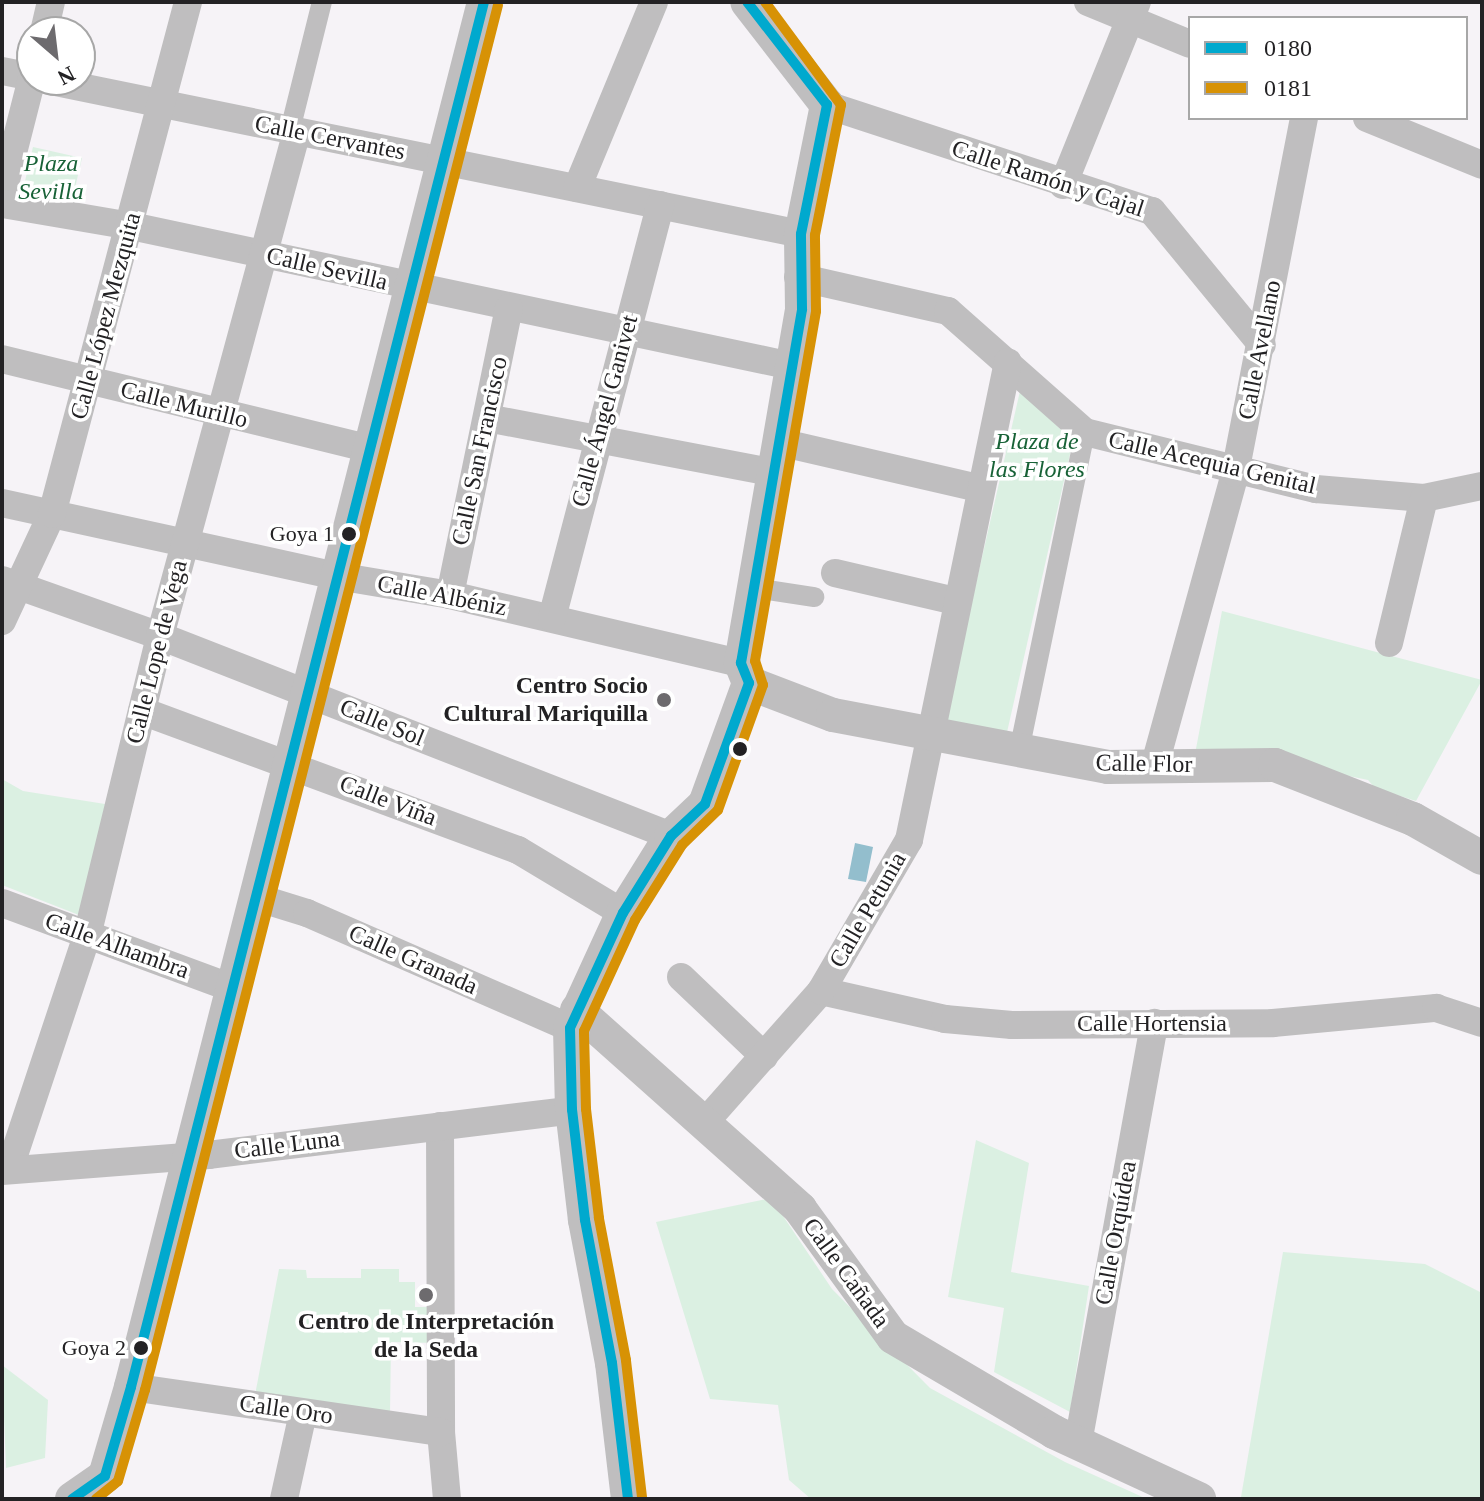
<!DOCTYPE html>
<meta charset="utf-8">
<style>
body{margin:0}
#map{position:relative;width:1484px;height:1501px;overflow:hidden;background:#f6f3f7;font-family:"Times New Roman",serif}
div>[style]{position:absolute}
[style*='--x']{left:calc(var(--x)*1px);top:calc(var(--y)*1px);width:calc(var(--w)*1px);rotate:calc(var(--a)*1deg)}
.green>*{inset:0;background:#dbf0e2}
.water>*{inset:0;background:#93becd}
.pedestrian>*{height:20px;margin:-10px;padding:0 10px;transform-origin:10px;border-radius:10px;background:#bfbebf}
.minor>*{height:28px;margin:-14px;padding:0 14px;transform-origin:14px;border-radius:14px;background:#bfbebf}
.tertiary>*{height:34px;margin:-17px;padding:0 17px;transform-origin:17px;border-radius:17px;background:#bfbebf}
.bus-1>*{height:10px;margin:-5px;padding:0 5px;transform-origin:5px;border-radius:5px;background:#00a9ce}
.bus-2>*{height:10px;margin:-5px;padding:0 5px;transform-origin:5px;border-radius:5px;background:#d79205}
.dots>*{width:22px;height:22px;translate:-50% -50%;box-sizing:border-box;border:4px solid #fff;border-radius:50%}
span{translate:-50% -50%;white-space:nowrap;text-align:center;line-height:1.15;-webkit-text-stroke:7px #fff;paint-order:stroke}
.bus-label{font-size:22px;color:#232224}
.right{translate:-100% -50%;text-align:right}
.street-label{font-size:24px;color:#232224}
.park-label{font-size:24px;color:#186237;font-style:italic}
.poi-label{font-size:24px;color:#232224;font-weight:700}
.frame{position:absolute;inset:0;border:4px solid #232224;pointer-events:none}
.legend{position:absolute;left:1188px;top:16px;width:280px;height:104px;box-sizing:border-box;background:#fff;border:2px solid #a7a7a7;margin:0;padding:10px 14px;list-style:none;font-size:24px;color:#232224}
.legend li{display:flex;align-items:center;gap:16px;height:40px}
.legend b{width:40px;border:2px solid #a7a7a7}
.north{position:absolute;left:16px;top:16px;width:80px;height:80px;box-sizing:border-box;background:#fff;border:2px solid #a7a7a7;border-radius:50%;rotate:152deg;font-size:22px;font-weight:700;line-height:32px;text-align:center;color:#232224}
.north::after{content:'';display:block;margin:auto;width:28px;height:36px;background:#6d6b6e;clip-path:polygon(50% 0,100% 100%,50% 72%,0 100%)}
</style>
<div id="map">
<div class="green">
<i style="clip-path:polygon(33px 147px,82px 158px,70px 209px,21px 198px)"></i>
<i style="clip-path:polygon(1020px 391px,1073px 441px,1005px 741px,943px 728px)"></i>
<i style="clip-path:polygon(1222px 611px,1482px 680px,1416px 801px,1375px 788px,1368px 780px,1229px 751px,1195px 754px)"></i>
<i style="clip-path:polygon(2px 779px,23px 791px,105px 804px,84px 917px,2px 885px)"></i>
<i style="clip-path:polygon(976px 1140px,1029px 1163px,1011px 1272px,1089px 1286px,1070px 1412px,994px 1372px,1004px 1308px,948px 1297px)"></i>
<i style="clip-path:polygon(771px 1198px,832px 1289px,930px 1388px,1065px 1462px,1147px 1499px,811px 1499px,789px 1480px,778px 1405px,710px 1399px,656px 1222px)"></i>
<i style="clip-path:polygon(1283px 1252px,1425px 1264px,1482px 1293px,1482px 1499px,1241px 1497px)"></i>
<i style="clip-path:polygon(279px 1269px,306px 1270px,307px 1278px,361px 1278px,361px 1269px,399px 1269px,399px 1282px,415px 1282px,415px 1307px,436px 1307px,437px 1343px,391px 1342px,390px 1415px,255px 1395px)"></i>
<i style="clip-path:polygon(2px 1365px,48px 1400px,45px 1458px,6px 1468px)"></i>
</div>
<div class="water">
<i style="clip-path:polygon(855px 843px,873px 847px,866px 882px,848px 879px)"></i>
</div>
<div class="pedestrian">
<i style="--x:290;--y:130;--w:132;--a:-76"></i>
<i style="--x:754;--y:588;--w:61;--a:8.5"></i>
<i style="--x:1019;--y:751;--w:326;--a:-78.3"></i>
</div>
<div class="minor">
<i style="--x:1088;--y:2;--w:110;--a:22.4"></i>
<i style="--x:44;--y:32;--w:31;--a:-77"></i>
<i style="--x:2;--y:71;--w:31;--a:11"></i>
<i style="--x:46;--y:80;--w:771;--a:11.53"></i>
<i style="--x:827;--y:105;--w:342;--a:18.1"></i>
<i style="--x:1152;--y:211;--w:173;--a:50.6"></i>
<i style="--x:1367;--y:118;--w:124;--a:22.2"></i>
<i style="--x:1063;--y:185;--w:197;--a:-68"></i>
<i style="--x:577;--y:188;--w:201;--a:-67.5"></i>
<i style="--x:2;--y:196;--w:122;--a:-75.7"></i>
<i style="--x:2;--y:204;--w:131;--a:9.7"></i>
<i style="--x:131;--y:226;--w:676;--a:11.96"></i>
<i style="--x:798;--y:277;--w:154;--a:12.8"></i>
<i style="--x:948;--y:311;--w:183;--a:41.5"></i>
<i style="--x:1085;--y:432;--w:238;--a:13.9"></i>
<i style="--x:1316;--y:489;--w:108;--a:4.8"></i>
<i style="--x:1424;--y:498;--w:59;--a:-11.7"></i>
<i style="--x:2;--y:359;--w:376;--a:13.7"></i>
<i style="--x:487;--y:418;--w:292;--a:10.8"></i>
<i style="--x:779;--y:442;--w:205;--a:13"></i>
<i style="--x:2;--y:503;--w:343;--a:12.3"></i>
<i style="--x:337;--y:576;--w:115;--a:9.5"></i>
<i style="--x:450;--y:595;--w:299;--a:13.2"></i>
<i style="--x:835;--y:573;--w:123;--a:13.1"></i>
<i style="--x:2;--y:580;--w:168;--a:19.5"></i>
<i style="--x:160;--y:636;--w:549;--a:21.37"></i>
<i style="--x:450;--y:595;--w:293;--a:-78.4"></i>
<i style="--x:552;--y:618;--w:427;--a:-75.3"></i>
<i style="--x:2;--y:621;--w:118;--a:-65"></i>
<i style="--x:52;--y:514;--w:530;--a:-75.12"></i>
<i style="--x:1389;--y:643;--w:149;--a:-76.4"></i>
<i style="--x:142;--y:711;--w:401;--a:20.3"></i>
<i style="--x:518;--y:850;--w:122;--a:31"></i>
<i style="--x:1155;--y:764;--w:302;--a:-74.6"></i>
<i style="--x:1235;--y:473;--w:362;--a:-79"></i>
<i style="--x:255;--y:897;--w:54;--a:17.1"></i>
<i style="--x:307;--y:913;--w:287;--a:23.6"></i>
<i style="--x:2;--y:903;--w:245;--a:20.3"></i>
<i style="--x:681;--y:977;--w:115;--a:43.6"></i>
<i style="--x:821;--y:991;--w:127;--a:12.7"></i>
<i style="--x:945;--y:1019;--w:67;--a:5.1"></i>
<i style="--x:1012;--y:1025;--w:261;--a:-0.4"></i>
<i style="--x:1273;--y:1023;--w:164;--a:-5.3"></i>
<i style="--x:1436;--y:1008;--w:48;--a:18.1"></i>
<i style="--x:706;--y:1121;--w:174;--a:-48.5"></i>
<i style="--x:821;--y:991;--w:175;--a:-59.8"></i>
<i style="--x:909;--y:840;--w:488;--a:-78.3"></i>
<i style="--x:440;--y:1126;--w:306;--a:89.8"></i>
<i style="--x:441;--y:1432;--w:67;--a:84.9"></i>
<i style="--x:9;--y:1170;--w:247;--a:-71.6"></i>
<i style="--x:87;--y:936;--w:309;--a:-76.3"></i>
<i style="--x:160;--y:636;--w:523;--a:-74.82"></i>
<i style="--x:2;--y:1171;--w:207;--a:-4.4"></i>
<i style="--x:208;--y:1155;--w:367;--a:-7"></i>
<i style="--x:131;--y:1387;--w:313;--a:8.3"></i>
<i style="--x:1078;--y:1443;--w:427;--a:-79.7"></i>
<i style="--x:284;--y:1499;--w:88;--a:-77.5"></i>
</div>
<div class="tertiary">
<i style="--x:749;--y:683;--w:90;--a:20.9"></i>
<i style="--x:833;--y:715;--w:280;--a:10.7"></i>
<i style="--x:1108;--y:767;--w:167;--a:-0.7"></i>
<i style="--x:1275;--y:765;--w:148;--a:21.4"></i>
<i style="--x:1413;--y:819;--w:79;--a:29.5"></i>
<i style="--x:577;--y:1010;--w:299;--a:41.7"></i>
<i style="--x:800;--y:1209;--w:158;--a:54"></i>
<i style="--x:893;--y:1337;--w:187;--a:30.5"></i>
<i style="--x:1054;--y:1432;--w:160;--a:24.8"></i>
<i style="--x:72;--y:1499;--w:40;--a:-34.9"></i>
<i style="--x:105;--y:1476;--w:93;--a:-73.7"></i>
<i style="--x:131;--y:1387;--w:1429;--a:-75.7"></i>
<i style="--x:628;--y:1499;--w:137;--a:-96.7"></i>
<i style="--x:612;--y:1363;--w:146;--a:-100.7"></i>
<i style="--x:585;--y:1220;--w:111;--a:-96.7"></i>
<i style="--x:572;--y:1110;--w:82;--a:-91.4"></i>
<i style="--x:570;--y:1028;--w:127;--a:-65.3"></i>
<i style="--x:623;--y:913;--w:91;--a:-58.1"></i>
<i style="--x:671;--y:836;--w:47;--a:-43.3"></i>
<i style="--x:705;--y:804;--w:129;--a:-70"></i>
<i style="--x:749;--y:683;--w:22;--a:-112"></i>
<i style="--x:741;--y:663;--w:359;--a:-80.2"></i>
<i style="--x:802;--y:309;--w:75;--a:-90.8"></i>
<i style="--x:801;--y:234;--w:132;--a:-78.6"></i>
<i style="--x:827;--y:105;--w:130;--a:-127.8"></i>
</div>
<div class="bus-1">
<i style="--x:72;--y:1499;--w:40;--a:-34.9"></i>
<i style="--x:105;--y:1476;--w:93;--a:-73.7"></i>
<i style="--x:131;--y:1387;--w:1429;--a:-75.7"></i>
<i style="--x:628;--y:1499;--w:137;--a:-96.7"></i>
<i style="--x:612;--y:1363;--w:146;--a:-100.7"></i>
<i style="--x:585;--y:1220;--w:111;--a:-96.7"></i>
<i style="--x:572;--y:1110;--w:82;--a:-91.4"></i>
<i style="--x:570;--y:1028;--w:127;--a:-65.3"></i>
<i style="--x:623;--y:913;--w:91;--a:-58.1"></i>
<i style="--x:671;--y:836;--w:47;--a:-43.3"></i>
<i style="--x:705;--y:804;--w:129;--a:-70"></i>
<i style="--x:749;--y:683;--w:22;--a:-112"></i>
<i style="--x:741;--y:663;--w:359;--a:-80.2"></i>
<i style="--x:802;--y:309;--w:75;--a:-90.8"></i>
<i style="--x:801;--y:234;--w:132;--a:-78.6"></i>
<i style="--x:827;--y:105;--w:130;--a:-127.8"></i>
</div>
<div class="bus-2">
<i style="--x:642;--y:1497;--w:138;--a:-96.7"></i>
<i style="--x:626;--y:1360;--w:145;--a:-100.8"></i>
<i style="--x:599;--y:1218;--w:110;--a:-96.8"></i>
<i style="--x:586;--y:1109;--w:78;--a:-91.5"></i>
<i style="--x:584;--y:1031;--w:122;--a:-65.3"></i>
<i style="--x:635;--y:920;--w:89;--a:-57.9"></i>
<i style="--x:682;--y:845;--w:50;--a:-44.2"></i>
<i style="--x:718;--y:810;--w:133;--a:-70.2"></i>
<i style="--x:763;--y:685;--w:25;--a:-108"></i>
<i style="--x:755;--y:661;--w:355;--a:-80.1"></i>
<i style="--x:816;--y:311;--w:76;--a:-90.8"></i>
<i style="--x:815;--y:235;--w:133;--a:-78.7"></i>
<i style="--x:841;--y:105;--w:128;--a:-126.4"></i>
<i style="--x:96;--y:1499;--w:28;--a:-39"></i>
<i style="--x:118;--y:1481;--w:95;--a:-73.5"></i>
<i style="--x:145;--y:1390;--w:1429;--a:-75.7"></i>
</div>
<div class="dots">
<i style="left:349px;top:534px;background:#232224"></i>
<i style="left:664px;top:700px;background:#6d6b6e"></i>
<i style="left:740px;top:749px;background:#232224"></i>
<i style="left:426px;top:1295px;background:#6d6b6e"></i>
<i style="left:141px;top:1348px;background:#232224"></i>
</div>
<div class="bus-label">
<span class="right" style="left:334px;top:534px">Goya 1</span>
<span class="right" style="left:126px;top:1348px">Goya 2</span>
</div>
<div class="street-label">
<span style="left:330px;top:138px;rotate:11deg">Calle Cervantes</span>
<span style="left:1048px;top:179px;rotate:18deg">Calle Ramón y Cajal</span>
<span style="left:327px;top:269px;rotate:13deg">Calle Sevilla</span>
<span style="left:106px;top:316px;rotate:-75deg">Calle López Mezquita</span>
<span style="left:1260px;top:350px;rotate:-79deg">Calle Avellano</span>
<span style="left:184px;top:405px;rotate:14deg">Calle Murillo</span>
<span style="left:605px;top:411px;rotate:-75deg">Calle Ángel Ganivet</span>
<span style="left:480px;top:451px;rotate:-78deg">Calle San Francisco</span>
<span style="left:1212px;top:463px;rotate:13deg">Calle Acequia Genital</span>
<span style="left:442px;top:596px;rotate:11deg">Calle Albéniz</span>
<span style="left:157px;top:652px;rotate:-76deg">Calle Lope de Vega</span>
<span style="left:382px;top:723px;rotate:22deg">Calle Sol</span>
<span style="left:1144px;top:764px;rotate:1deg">Calle Flor</span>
<span style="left:388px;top:801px;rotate:21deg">Calle Viña</span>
<span style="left:868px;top:910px;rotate:-60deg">Calle Petunia</span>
<span style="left:117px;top:946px;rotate:20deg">Calle Alhambra</span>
<span style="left:413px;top:960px;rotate:24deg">Calle Granada</span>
<span style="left:1152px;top:1024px">Calle Hortensia</span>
<span style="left:287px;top:1145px;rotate:-7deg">Calle Luna</span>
<span style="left:1116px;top:1233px;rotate:-80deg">Calle Orquídea</span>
<span style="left:846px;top:1273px;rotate:54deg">Calle Cañada</span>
<span style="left:286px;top:1410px;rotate:8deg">Calle Oro</span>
</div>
<div class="park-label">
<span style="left:51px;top:178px">Plaza<br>Sevilla</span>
<span style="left:1037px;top:456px">Plaza de<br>las Flores</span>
</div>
<div class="poi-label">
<span class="right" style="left:648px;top:700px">Centro Socio<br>Cultural Mariquilla</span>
<span style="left:426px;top:1336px">Centro de Interpretación<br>de la Seda</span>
</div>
<div class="frame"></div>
<ul class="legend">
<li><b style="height:10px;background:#00a9ce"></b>0180</li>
<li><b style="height:10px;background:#d79205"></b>0181</li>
</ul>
<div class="north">N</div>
</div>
